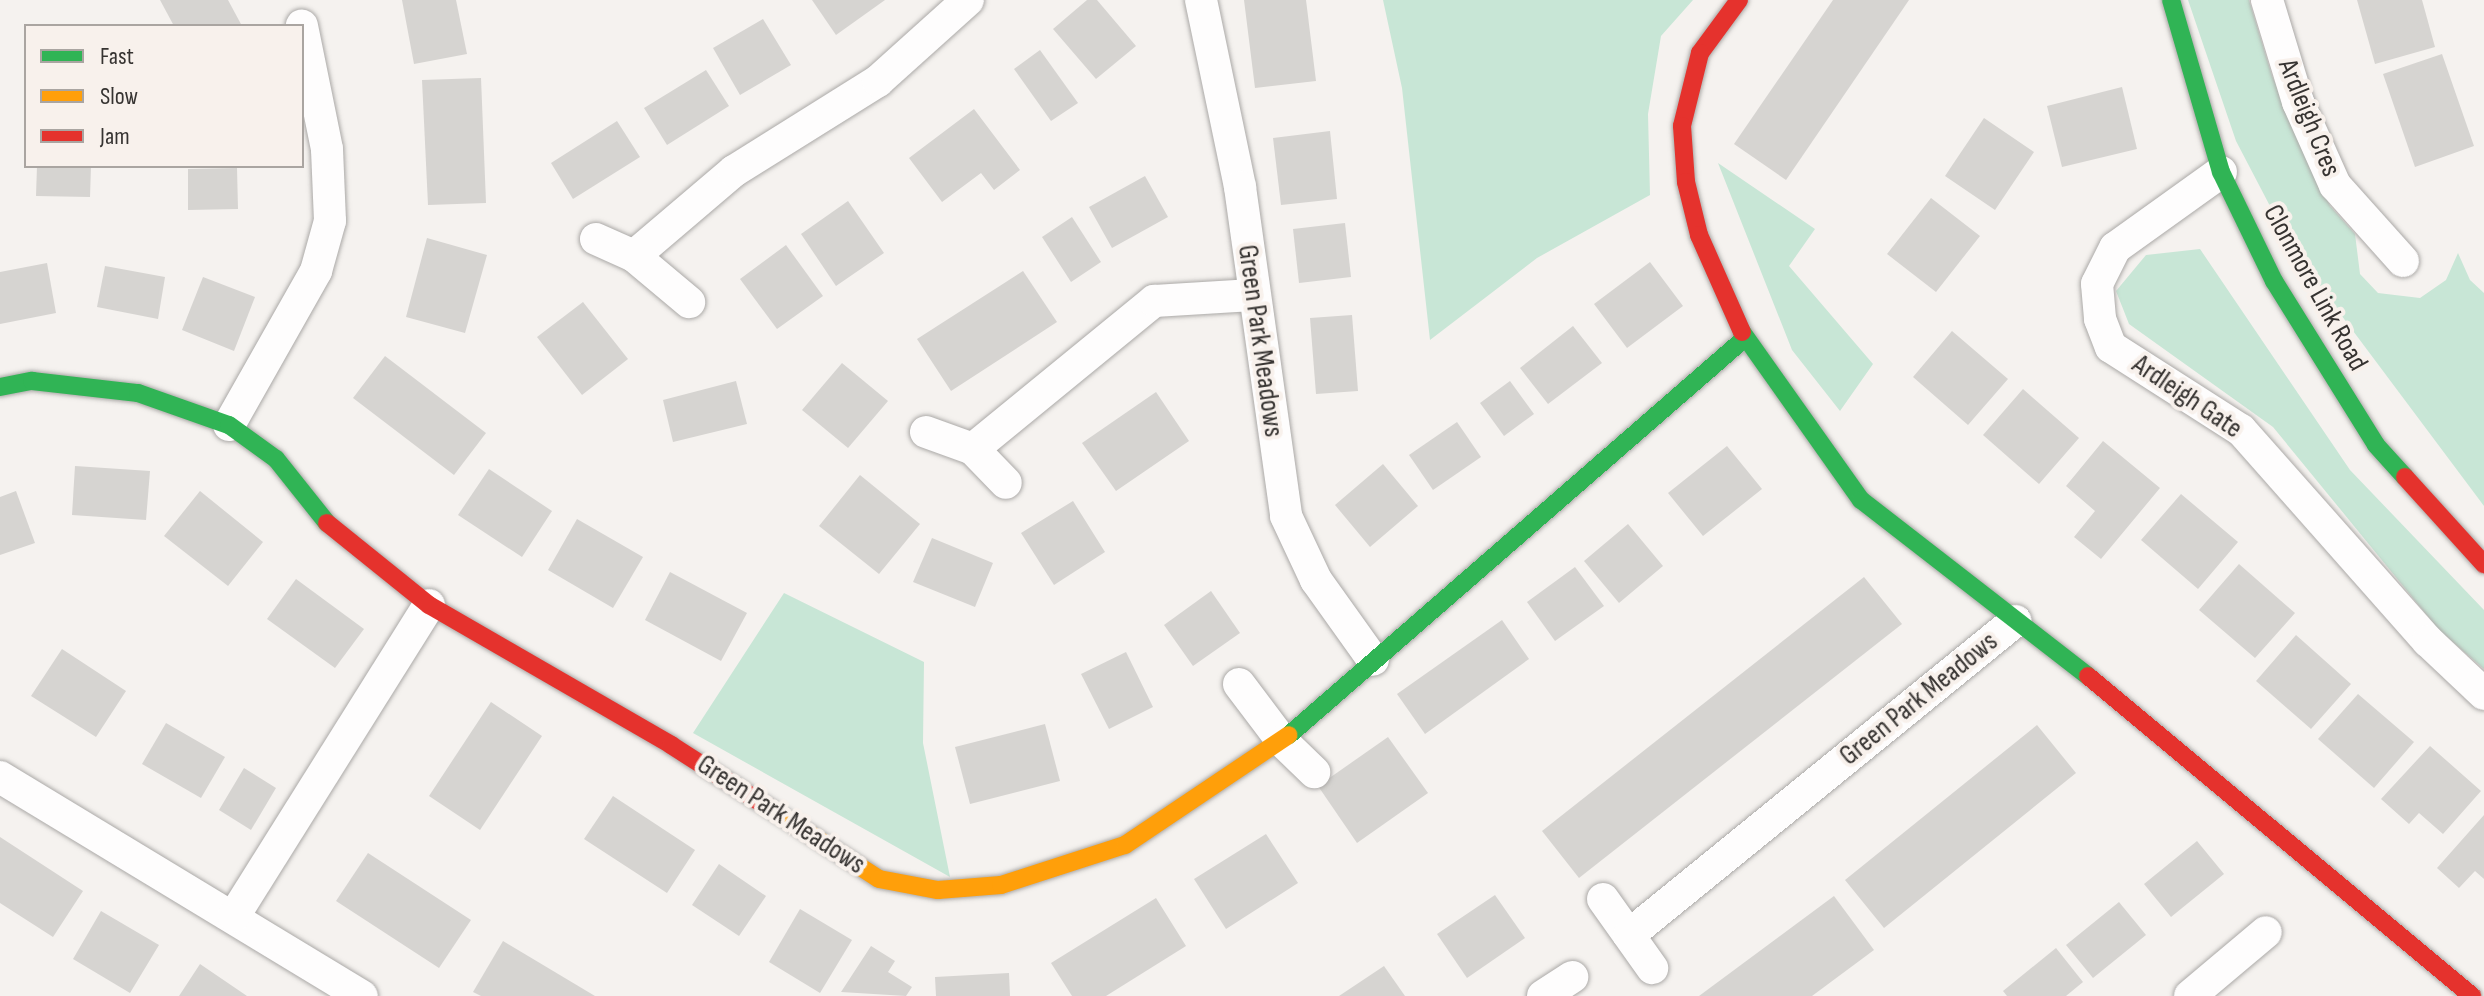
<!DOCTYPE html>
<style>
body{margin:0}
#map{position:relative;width:2484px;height:996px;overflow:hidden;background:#f5f2ef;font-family:"Sofia Sans Condensed",sans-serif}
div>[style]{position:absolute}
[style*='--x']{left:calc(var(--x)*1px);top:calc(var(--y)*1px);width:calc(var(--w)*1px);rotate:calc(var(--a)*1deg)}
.green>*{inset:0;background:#c8e6d6}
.building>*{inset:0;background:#d6d4d1}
.roads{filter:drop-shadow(0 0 2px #aba9a7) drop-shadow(0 0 2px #aba9a7)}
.street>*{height:32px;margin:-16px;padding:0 16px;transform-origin:16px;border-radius:16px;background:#fefdfd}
.fast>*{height:18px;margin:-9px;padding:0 9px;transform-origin:9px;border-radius:9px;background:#30b455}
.slow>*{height:18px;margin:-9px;padding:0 9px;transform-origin:9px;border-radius:9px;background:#ff9f0a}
.jam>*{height:18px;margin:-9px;padding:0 9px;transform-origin:9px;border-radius:9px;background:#e5322d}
span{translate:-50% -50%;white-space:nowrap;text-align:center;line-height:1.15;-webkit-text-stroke:8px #f8f1ec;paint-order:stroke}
.street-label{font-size:28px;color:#363331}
.legend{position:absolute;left:24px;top:24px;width:280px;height:144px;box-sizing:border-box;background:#f8f1ec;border:2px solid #aaa5a1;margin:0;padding:10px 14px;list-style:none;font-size:24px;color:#363331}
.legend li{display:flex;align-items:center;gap:16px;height:40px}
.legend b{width:40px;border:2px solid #aaa5a1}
</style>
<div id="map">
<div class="green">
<i style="clip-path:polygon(1383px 0,1693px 0,1661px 36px,1648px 114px,1650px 195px,1537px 258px,1430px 340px,1402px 88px)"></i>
<i style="clip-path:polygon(2188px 0,2249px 0,2272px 76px,2330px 206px,2355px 234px,2360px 274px,2378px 293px,2420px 298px,2446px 280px,2458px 253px,2470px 280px,2484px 293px,2484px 506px,2294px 252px,2236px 141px)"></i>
<i style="clip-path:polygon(1718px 163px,1815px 229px,1789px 266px,1873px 364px,1840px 411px,1792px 350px)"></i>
<i style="clip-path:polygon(2200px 249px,2350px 470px,2484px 610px,2484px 669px,2439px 630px,2273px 427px,2129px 324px,2116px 291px,2146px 255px)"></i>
<i style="clip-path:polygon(784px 593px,924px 662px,923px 743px,950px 877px,693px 733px)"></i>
</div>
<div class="building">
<i style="clip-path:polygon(160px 0,228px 0,242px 26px,174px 26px)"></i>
<i style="clip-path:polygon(402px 0,456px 0,467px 54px,414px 64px)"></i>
<i style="clip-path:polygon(812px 0,885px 0,836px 35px)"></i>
<i style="clip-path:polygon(1087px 0,1097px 0,1136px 46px,1096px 79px,1053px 29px)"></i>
<i style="clip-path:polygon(1244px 0,1306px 0,1316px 81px,1255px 88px)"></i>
<i style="clip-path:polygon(1833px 0,1909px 0,1786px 180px,1734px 144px)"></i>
<i style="clip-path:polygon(2357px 0,2422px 0,2435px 47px,2375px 64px)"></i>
<i style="clip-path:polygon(763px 19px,791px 65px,740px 95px,713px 48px)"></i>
<i style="clip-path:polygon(1040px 50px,1078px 103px,1051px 121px,1014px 69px)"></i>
<i style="clip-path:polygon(2442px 54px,2474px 146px,2415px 167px,2383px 74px)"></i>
<i style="clip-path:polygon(706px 70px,729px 106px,667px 145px,644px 108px)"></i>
<i style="clip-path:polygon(481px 78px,486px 203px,428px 205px,422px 80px)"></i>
<i style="clip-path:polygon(2122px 87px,2137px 149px,2062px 167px,2047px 106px)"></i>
<i style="clip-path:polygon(974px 109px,1020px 170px,994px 190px,981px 173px,942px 202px,909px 158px)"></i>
<i style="clip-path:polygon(1984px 118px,2034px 152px,1995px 210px,1945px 176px)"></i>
<i style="clip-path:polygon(617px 121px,640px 157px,573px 199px,551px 163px)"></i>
<i style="clip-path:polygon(1330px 131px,1337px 199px,1281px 205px,1273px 138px)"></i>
<i style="clip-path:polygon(37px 166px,91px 166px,90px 197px,36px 196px)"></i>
<i style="clip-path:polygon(237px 168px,238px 209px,188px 210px,188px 169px)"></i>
<i style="clip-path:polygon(1145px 176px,1168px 217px,1112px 248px,1089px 207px)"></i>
<i style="clip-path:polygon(1931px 198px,1980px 236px,1936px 292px,1887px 254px)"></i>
<i style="clip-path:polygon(848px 201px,884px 253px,836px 286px,801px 234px)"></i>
<i style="clip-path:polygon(1072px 217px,1101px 262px,1071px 282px,1042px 237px)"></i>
<i style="clip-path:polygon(1345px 223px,1351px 277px,1299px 283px,1293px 229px)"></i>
<i style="clip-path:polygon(427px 238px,487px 255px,465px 333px,406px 317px)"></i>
<i style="clip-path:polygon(786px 245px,823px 296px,777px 329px,740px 279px)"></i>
<i style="clip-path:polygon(1650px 262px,1683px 306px,1627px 348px,1594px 304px)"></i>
<i style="clip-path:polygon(47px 263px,56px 313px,0 324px,0 272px)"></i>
<i style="clip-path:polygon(105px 266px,165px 277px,158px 319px,97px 307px)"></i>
<i style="clip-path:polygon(1023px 271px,1057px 322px,951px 391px,917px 339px)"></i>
<i style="clip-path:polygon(203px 277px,255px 297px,234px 351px,182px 330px)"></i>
<i style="clip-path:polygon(583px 302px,628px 359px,582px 395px,537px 337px)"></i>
<i style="clip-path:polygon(1352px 315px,1358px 391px,1316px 394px,1310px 318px)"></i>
<i style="clip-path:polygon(1573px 326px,1602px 363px,1548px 404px,1520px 368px)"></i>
<i style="clip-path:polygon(1952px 331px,2008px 379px,1968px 425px,1913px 377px)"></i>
<i style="clip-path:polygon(385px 356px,486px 433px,454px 475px,353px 398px)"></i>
<i style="clip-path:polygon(842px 363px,888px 401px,848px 448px,802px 410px)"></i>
<i style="clip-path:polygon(736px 381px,747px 424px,673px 442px,663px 400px)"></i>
<i style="clip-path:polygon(1510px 381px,1534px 414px,1504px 436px,1480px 403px)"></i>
<i style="clip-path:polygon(2023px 389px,2079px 438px,2039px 484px,1983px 435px)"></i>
<i style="clip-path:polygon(1156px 392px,1189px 441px,1116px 491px,1082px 443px)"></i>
<i style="clip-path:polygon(1457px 422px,1481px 457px,1433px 490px,1409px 455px)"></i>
<i style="clip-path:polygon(2103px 441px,2160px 488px,2101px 559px,2074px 537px,2095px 511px,2066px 486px)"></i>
<i style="clip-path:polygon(1727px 446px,1762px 489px,1703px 536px,1668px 493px)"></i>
<i style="clip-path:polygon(1383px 464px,1418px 506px,1370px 547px,1335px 505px)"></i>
<i style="clip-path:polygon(75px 466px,150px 471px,146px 520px,72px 515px)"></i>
<i style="clip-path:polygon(489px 469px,552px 511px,522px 557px,458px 515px)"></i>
<i style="clip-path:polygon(860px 475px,920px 524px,879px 574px,819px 526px)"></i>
<i style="clip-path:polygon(16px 491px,35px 543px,0 555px,0 497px)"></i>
<i style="clip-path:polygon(200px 491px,263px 542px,228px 586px,164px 536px)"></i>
<i style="clip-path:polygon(2181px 494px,2238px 542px,2198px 589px,2141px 540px)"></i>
<i style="clip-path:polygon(1073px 501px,1105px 552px,1054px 585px,1021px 533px)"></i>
<i style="clip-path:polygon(577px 519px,643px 557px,613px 608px,548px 570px)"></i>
<i style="clip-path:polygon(1628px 524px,1663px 566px,1619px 603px,1584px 561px)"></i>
<i style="clip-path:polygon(932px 538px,993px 563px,975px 607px,913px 582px)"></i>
<i style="clip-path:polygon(2239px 564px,2295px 613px,2255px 658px,2199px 610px)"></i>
<i style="clip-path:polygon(1575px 567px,1604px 606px,1555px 641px,1527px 602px)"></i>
<i style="clip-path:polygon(670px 572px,747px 613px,721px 661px,645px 620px)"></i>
<i style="clip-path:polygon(1864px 577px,1902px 624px,1579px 878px,1542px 831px)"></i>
<i style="clip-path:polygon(296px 579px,364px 629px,335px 668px,267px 619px)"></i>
<i style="clip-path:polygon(1211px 591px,1240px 633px,1193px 666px,1164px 625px)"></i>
<i style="clip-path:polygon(1502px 620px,1529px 659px,1425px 734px,1397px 694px)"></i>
<i style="clip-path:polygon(2296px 635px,2351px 684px,2311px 729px,2256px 681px)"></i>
<i style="clip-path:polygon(62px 649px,126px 691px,96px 737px,31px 696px)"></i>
<i style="clip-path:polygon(1126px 652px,1153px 707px,1109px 729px,1081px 674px)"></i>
<i style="clip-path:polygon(2358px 694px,2414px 742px,2374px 788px,2318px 739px)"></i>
<i style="clip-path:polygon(491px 702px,542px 736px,480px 830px,429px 796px)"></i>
<i style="clip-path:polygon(166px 723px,225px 757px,201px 798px,142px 764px)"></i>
<i style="clip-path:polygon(1045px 724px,1060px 781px,970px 804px,955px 747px)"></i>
<i style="clip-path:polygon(2037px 725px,2076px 773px,1884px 928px,1845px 880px)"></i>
<i style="clip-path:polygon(1388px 737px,1428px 793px,1357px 843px,1318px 786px)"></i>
<i style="clip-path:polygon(2430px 746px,2481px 791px,2443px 834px,2419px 813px,2409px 824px,2381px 799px)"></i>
<i style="clip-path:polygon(244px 768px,276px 788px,251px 830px,219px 810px)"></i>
<i style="clip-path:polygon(613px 796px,695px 850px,667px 893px,584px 839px)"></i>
<i style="clip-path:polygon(2484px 815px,2484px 879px,2475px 871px,2459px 888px,2437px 868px)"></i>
<i style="clip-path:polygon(1266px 834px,1298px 883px,1226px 929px,1194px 879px)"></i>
<i style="clip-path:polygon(0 837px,83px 891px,53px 937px,0 903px)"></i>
<i style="clip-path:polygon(2197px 841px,2224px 874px,2171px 917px,2144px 884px)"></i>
<i style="clip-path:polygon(368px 853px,471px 920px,439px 968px,336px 901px)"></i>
<i style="clip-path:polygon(719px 864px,766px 896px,739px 936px,692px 905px)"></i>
<i style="clip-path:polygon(1495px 895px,1525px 938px,1467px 978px,1437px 934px)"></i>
<i style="clip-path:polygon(1834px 896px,1874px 950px,1812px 996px,1699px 996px)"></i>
<i style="clip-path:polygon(1156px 898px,1186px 946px,1106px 996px,1072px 996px,1051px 963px)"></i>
<i style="clip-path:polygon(2119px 902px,2146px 935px,2093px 978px,2066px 945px)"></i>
<i style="clip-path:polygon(800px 909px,852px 940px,820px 993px,769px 962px)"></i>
<i style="clip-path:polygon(101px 911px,159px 945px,130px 993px,73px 959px)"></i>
<i style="clip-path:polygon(503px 941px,595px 996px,481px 996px,473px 992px)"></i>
<i style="clip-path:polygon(871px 946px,895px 961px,888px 972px,912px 987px,906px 996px,841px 992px)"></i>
<i style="clip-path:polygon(2056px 948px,2083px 982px,2066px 996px,2007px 996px,2003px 991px)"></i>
<i style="clip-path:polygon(200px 964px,247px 996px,179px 996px)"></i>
<i style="clip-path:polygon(1384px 966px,1405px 996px,1339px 996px)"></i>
<i style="clip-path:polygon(1009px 973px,1010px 996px,936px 996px,935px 977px)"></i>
</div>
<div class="roads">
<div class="street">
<i style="--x:1201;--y:0;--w:191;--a:78.2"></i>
<i style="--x:1240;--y:187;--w:332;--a:82"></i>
<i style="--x:1286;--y:516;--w:71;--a:64.9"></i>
<i style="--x:1316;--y:580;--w:98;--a:54.5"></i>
<i style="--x:2267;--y:0;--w:107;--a:73.1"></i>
<i style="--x:2298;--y:102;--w:91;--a:66"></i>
<i style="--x:2335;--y:185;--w:102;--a:48.2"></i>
<i style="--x:2221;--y:172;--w:130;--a:144.4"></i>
<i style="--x:2115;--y:248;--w:40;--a:116.6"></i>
<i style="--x:2097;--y:284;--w:35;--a:85"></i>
<i style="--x:2100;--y:319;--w:30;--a:69"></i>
<i style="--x:2111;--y:347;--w:154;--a:32.6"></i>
<i style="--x:2241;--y:430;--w:282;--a:48.5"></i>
<i style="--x:2428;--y:641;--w:77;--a:43.4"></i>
<i style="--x:596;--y:239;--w:42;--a:24.1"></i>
<i style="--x:634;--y:256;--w:72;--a:39.9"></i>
<i style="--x:634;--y:256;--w:131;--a:-40.4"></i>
<i style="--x:734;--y:171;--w:170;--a:-32"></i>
<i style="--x:878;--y:81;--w:121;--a:-42"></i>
<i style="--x:229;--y:425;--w:177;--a:-60.5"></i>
<i style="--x:316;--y:271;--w:52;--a:-74.4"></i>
<i style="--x:330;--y:221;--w:72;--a:-92.4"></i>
<i style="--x:327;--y:149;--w:126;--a:-101.5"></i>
<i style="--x:926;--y:432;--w:50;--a:19.9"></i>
<i style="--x:973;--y:449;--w:47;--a:45.9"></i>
<i style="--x:973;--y:449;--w:234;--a:-39.3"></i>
<i style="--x:1154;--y:301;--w:99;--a:-3.5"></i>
<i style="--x:1239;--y:684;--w:71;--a:53"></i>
<i style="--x:1282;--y:741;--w:45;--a:44.1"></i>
<i style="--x:0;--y:777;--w:423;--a:31.2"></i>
<i style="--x:1603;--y:899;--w:85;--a:54.6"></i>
<i style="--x:234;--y:916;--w:367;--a:-57.9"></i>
<i style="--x:1629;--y:935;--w:498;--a:-39.1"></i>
<i style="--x:1543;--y:996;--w:35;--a:-33"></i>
<i style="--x:2190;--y:996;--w:99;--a:-40.1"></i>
</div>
<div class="fast">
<i style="--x:2171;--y:0;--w:179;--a:73.8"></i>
<i style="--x:2221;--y:172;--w:121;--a:64.1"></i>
<i style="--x:2274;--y:281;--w:193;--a:58.1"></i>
<i style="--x:2376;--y:445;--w:43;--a:47.8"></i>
<i style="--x:1742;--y:332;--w:206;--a:54.7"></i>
<i style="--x:1861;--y:500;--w:287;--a:37.8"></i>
<i style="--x:0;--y:387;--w:33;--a:-11"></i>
<i style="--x:32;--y:381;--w:107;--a:6.5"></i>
<i style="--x:138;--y:393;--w:96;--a:19.4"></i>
<i style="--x:229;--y:425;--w:58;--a:35.9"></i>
<i style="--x:276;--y:459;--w:82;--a:51.4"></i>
<i style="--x:1289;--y:735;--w:605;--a:-41.04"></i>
</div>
<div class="slow">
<i style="--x:777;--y:813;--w:121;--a:32.9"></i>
<i style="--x:879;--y:879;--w:60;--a:10.6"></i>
<i style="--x:938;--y:890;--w:63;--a:-4.5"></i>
<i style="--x:1001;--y:885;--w:130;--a:-17.9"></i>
<i style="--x:1125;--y:845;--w:197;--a:-33.9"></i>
</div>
<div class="jam">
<i style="--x:1739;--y:0;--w:66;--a:126.3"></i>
<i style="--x:1700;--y:53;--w:75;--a:103.9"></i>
<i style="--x:1682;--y:126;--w:56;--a:85.9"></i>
<i style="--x:1686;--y:182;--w:55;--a:76.2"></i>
<i style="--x:1699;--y:235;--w:106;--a:66.1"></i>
<i style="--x:2405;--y:477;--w:118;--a:47.8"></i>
<i style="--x:327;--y:523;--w:131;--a:38.8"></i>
<i style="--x:429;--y:605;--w:280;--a:30"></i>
<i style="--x:671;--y:745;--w:126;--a:32.7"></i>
<i style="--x:2088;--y:676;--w:500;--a:39.8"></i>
</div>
</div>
<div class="street-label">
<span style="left:2309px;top:118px;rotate:68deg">Ardleigh Cres</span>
<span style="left:2315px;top:288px;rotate:61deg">Clonmore Link Road</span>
<span style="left:1260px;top:341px;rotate:82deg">Green Park Meadows</span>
<span style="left:2187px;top:397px;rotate:34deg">Ardleigh Gate</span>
<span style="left:1919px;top:699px;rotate:-39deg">Green Park Meadows</span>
<span style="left:781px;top:815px;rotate:33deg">Green Park Meadows</span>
</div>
<ul class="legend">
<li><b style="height:10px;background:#30b455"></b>Fast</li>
<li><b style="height:10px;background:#ff9f0a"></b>Slow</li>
<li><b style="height:10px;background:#e5322d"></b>Jam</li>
</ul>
</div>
